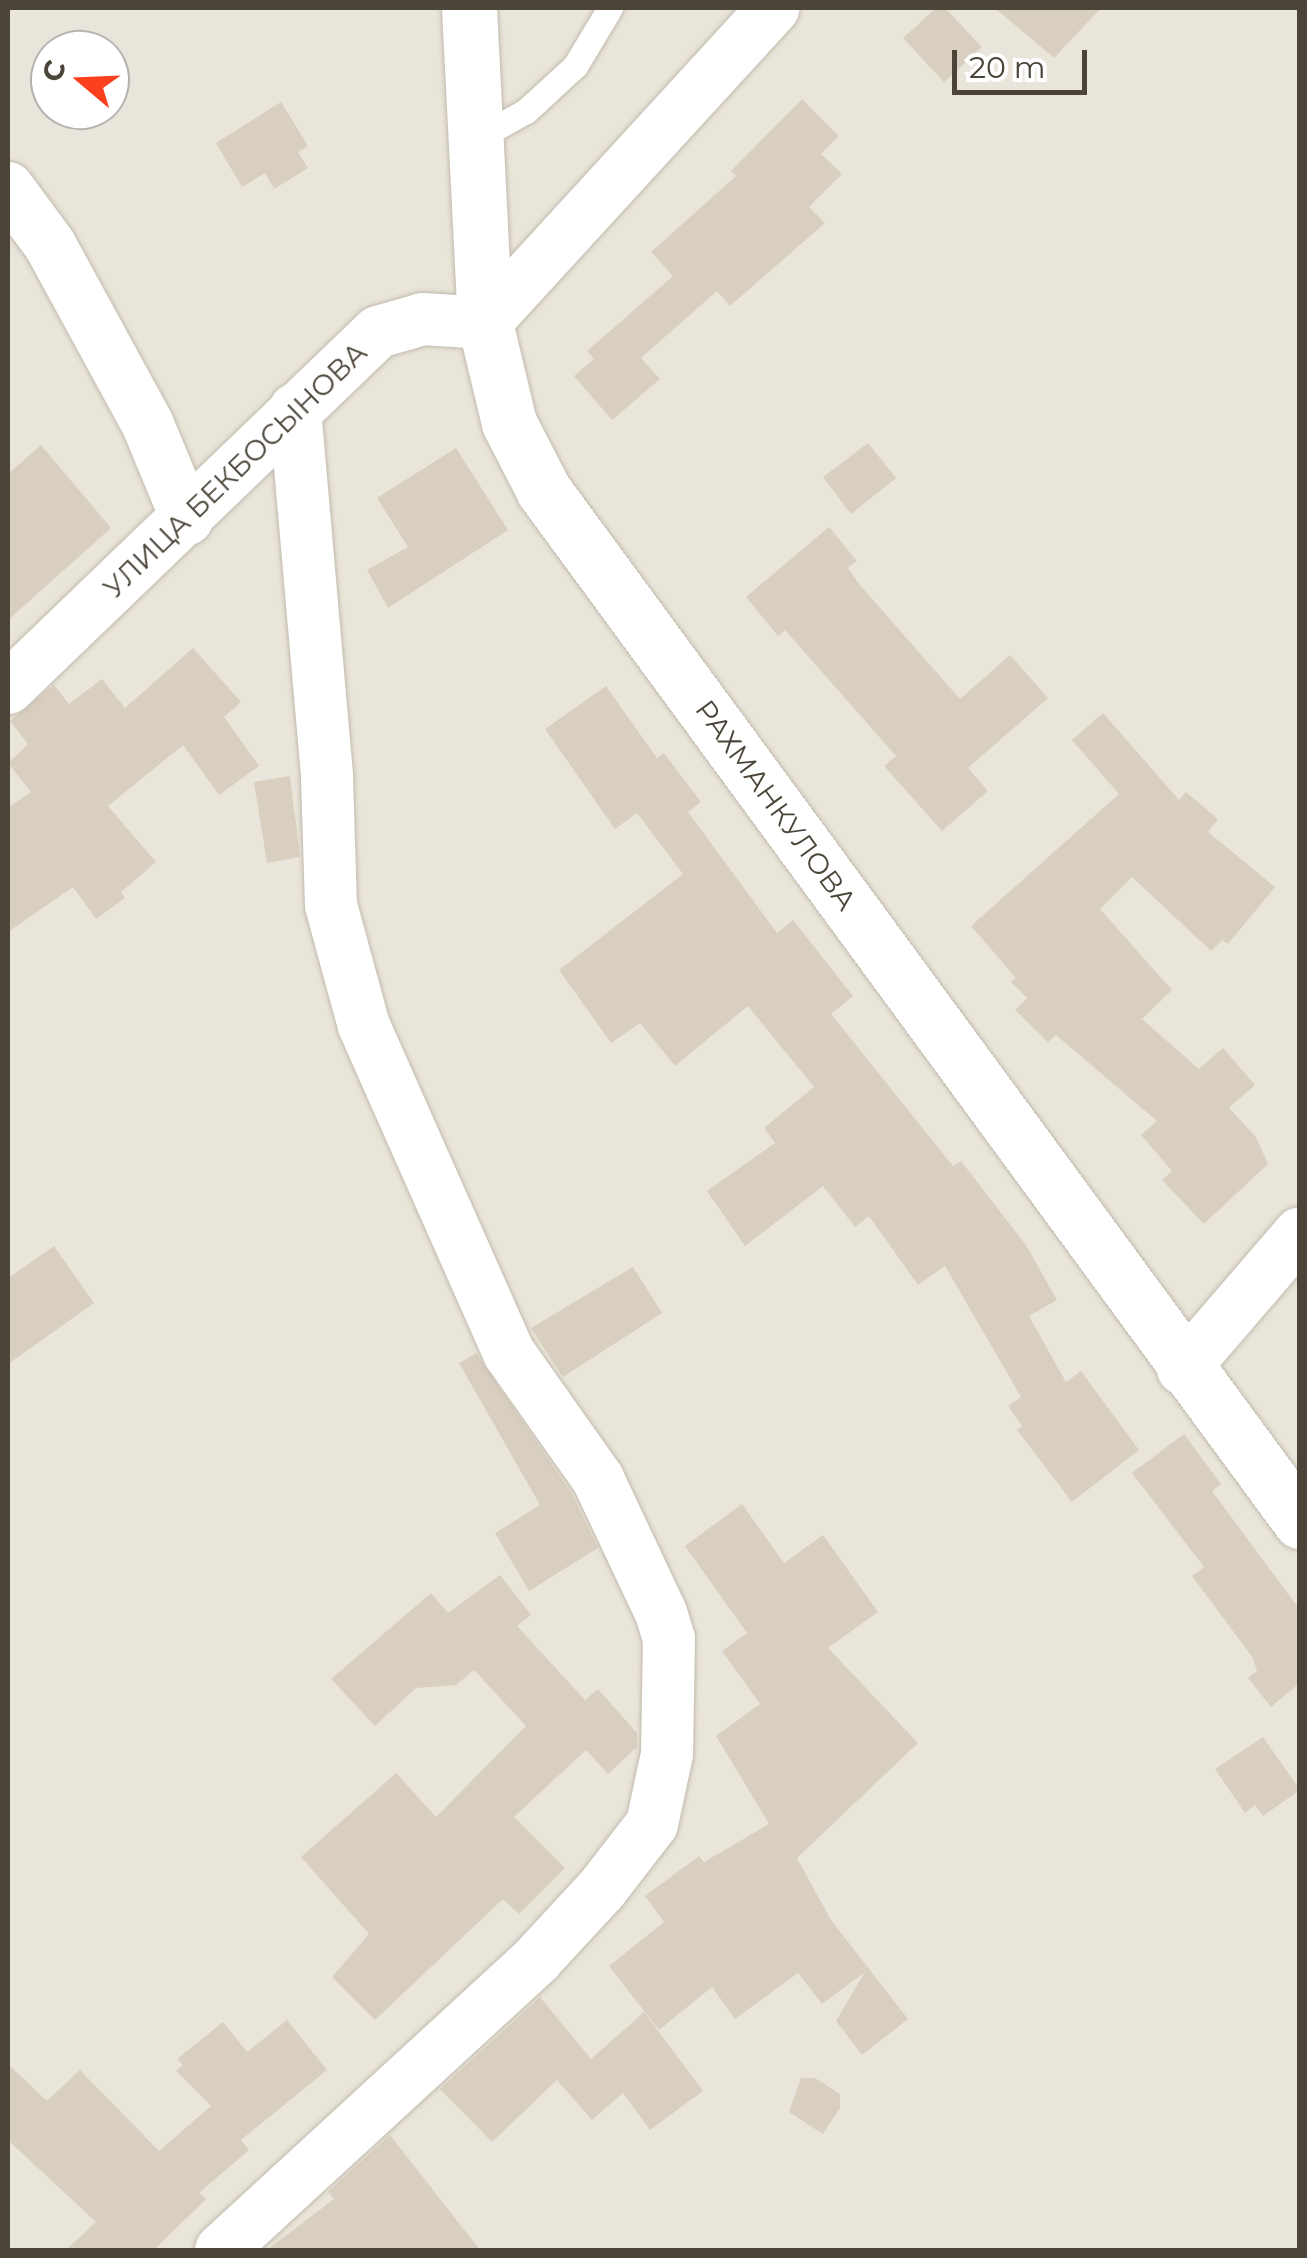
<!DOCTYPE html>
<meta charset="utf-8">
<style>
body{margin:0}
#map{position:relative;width:1307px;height:2258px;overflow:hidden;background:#f6f3ec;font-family:Montserrat,sans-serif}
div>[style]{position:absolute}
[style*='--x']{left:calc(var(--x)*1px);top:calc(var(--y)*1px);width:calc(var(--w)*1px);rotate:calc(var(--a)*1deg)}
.residential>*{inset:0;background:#eae5da}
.building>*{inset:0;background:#d8cfc1}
.roads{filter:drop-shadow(0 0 2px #c2bbae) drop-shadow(0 0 2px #c2bbae)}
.service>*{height:25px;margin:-12.5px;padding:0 12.5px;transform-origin:12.5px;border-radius:12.5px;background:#fff}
.minor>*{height:52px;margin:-26px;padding:0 26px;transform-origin:26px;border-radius:26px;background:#fff}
.tertiary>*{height:55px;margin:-27.5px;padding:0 27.5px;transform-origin:27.5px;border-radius:27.5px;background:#fff}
span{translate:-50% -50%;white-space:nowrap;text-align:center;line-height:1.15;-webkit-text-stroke:10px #fff;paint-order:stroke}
.street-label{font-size:28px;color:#4b4439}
.frame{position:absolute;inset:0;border:10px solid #4b4439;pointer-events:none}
.north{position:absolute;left:30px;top:30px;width:100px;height:100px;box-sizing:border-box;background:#fff;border:2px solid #b7b4b0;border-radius:50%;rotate:289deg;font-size:28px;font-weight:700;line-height:40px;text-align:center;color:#4b4439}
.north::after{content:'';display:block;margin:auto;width:35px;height:45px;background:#fc3f1d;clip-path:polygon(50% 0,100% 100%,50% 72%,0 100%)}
.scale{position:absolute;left:952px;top:50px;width:135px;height:45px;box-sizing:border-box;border:5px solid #4b4439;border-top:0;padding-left:12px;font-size:30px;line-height:35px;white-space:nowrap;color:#4b4439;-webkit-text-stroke:8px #fff;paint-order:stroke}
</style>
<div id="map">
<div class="residential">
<i style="clip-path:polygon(evenodd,8px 8px,1299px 8px,1299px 2250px,8px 2250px,8px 8px,50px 50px,110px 50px,110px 110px,50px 110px,50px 50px)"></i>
</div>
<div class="building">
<i style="clip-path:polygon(936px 8px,945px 8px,982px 47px,944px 82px,903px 38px)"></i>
<i style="clip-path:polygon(995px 8px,1101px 8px,1054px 58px)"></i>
<i style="clip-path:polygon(802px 99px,839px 136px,821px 154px,842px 174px,809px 207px,825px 223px,730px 306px,717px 291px,641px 358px,660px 379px,612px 420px,574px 376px,594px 359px,587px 351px,673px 276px,651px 252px,736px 176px,731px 171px)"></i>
<i style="clip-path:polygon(281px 102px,308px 146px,298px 152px,308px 168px,274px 189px,265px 173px,242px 187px,216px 143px)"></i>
<i style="clip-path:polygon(868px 443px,896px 478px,851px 514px,823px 477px)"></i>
<i style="clip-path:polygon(41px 445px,111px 528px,8px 620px,8px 474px)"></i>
<i style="clip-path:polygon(456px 448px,508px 530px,388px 608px,367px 570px,408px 547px,377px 498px)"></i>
<i style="clip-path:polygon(829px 527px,857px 561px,848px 568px,859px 584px,960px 699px,1010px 655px,1048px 698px,968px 768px,988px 791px,942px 831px,884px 766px,896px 756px,785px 630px,778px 636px,746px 597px)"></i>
<i style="clip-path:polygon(193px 648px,241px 702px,224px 717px,259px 766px,219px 795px,183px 745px,108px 806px,156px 862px,121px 892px,125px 898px,96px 919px,73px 887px,8px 932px,8px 808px,31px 792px,8px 763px,28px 744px,10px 721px,54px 685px,69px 704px,102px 679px,125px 708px)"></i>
<i style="clip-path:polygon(606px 686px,657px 758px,664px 753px,701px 802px,688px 812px,777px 933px,793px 920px,853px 996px,831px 1014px,953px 1166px,961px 1161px,1026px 1245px,1057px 1300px,1029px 1316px,1066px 1382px,1081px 1371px,1139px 1450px,1072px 1502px,1017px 1430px,1022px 1426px,1008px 1406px,1021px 1397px,945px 1266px,918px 1285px,869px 1216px,855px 1227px,823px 1186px,745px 1246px,707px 1191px,775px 1143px,764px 1128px,814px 1087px,748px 1006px,675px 1066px,640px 1023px,611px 1043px,559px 970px,683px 874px,637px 813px,615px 829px,545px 729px)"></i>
<i style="clip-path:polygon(1103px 713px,1179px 800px,1186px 792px,1218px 819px,1208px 832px,1275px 887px,1228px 944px,1222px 940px,1211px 951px,1132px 877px,1100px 909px,1172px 990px,1142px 1019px,1199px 1069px,1223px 1048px,1255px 1085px,1229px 1108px,1256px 1137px,1268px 1164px,1204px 1224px,1162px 1180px,1172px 1171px,1141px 1135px,1157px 1121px,1056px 1035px,1048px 1042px,1015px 1010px,1027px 998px,1011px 982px,1016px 978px,971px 926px,1119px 794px,1072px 740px)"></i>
<i style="clip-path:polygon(290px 776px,300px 857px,267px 863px,254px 782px)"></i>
<i style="clip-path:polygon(54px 1246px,94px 1303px,8px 1364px,8px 1278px)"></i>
<i style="clip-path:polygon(633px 1267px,662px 1313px,563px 1377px,531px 1328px)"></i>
<i style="clip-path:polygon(476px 1353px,572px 1494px,598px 1548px,529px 1591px,495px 1533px,540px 1505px,459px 1363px)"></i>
<i style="clip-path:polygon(1184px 1434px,1221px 1484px,1212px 1491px,1300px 1610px,1300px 1683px,1271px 1707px,1248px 1678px,1257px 1671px,1253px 1658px,1192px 1576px,1204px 1567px,1132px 1473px)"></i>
<i style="clip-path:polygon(742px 1504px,784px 1563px,823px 1535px,878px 1612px,828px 1648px,918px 1743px,797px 1858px,831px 1920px,908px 2019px,862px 2055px,836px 2021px,865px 1972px,822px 2004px,798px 1973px,735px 2019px,712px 1987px,659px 2030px,609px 1966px,664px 1922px,645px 1896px,699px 1856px,704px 1862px,769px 1824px,716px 1736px,760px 1704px,722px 1651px,747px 1633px,685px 1546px)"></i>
<i style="clip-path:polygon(500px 1575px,531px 1615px,517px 1626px,585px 1700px,598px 1689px,637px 1733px,637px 1747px,608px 1774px,586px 1750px,514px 1817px,565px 1868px,519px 1914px,503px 1899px,375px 2020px,332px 1977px,369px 1934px,301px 1857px,396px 1773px,436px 1817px,526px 1726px,474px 1670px,456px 1685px,416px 1688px,375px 1726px,331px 1679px,431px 1593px,448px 1613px)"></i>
<i style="clip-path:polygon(1263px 1737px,1300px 1790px,1263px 1816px,1255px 1805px,1245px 1813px,1215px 1769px)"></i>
<i style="clip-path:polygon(540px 1997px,591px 2059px,644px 2012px,703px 2091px,650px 2130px,623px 2093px,592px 2120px,557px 2080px,492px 2142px,440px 2089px)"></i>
<i style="clip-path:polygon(287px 2020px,327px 2070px,241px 2140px,249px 2150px,199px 2193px,206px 2199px,154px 2250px,66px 2250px,96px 2222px,8px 2140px,8px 2064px,47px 2101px,80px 2070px,159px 2151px,211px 2106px,176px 2071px,183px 2065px,177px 2059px,223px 2022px,247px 2052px)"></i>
<i style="clip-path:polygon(801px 2078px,815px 2078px,840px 2094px,840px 2108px,823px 2134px,789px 2112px)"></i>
<i style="clip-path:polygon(390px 2135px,480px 2250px,267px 2250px,334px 2199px,328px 2192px)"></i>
</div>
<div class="roads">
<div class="service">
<i style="--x:472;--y:141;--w:62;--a:-29.1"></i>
<i style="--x:526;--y:111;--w:67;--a:-42.6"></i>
<i style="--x:575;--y:66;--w:68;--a:-58.9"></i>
</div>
<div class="minor">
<i style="--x:8;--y:188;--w:71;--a:53.6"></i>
<i style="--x:50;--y:245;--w:205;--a:61.4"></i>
<i style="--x:148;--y:425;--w:102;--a:67.5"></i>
<i style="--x:8;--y:688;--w:513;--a:-43.9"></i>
<i style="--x:378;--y:332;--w:47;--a:-16.1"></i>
<i style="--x:423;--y:319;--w:62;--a:3.7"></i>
<i style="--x:485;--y:323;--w:427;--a:-47.5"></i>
<i style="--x:1183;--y:1369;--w:179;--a:-49.3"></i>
<i style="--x:221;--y:2250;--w:430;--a:-42.6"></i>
<i style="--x:537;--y:1959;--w:94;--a:-47.2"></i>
<i style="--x:601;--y:1890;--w:83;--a:-52.3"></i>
<i style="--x:652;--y:1824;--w:72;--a:-77.9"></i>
<i style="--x:667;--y:1754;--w:115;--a:-89"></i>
<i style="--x:669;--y:1639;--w:27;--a:-107"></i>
<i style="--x:661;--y:1613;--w:148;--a:-115.2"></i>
<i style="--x:598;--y:1479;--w:154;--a:-125.2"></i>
<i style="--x:509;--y:1353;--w:358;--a:-113.9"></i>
<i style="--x:364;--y:1026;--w:125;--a:-105.3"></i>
<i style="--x:331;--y:905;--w:130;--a:-91.8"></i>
<i style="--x:327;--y:775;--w:367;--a:-95"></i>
</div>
<div class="tertiary">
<i style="--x:469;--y:8;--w:315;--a:87.1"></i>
<i style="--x:485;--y:323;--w:103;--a:76.5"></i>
<i style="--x:509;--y:423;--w:76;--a:62.8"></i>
<i style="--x:544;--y:491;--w:1278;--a:53.72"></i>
</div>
</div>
<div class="street-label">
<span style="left:235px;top:470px;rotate:-44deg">УЛИЦА БЕКБОСЫНОВА</span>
<span style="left:776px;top:805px;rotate:54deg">РАХМАНКУЛОВА</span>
</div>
<div class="frame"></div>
<div class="north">С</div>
<div class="scale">20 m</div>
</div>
